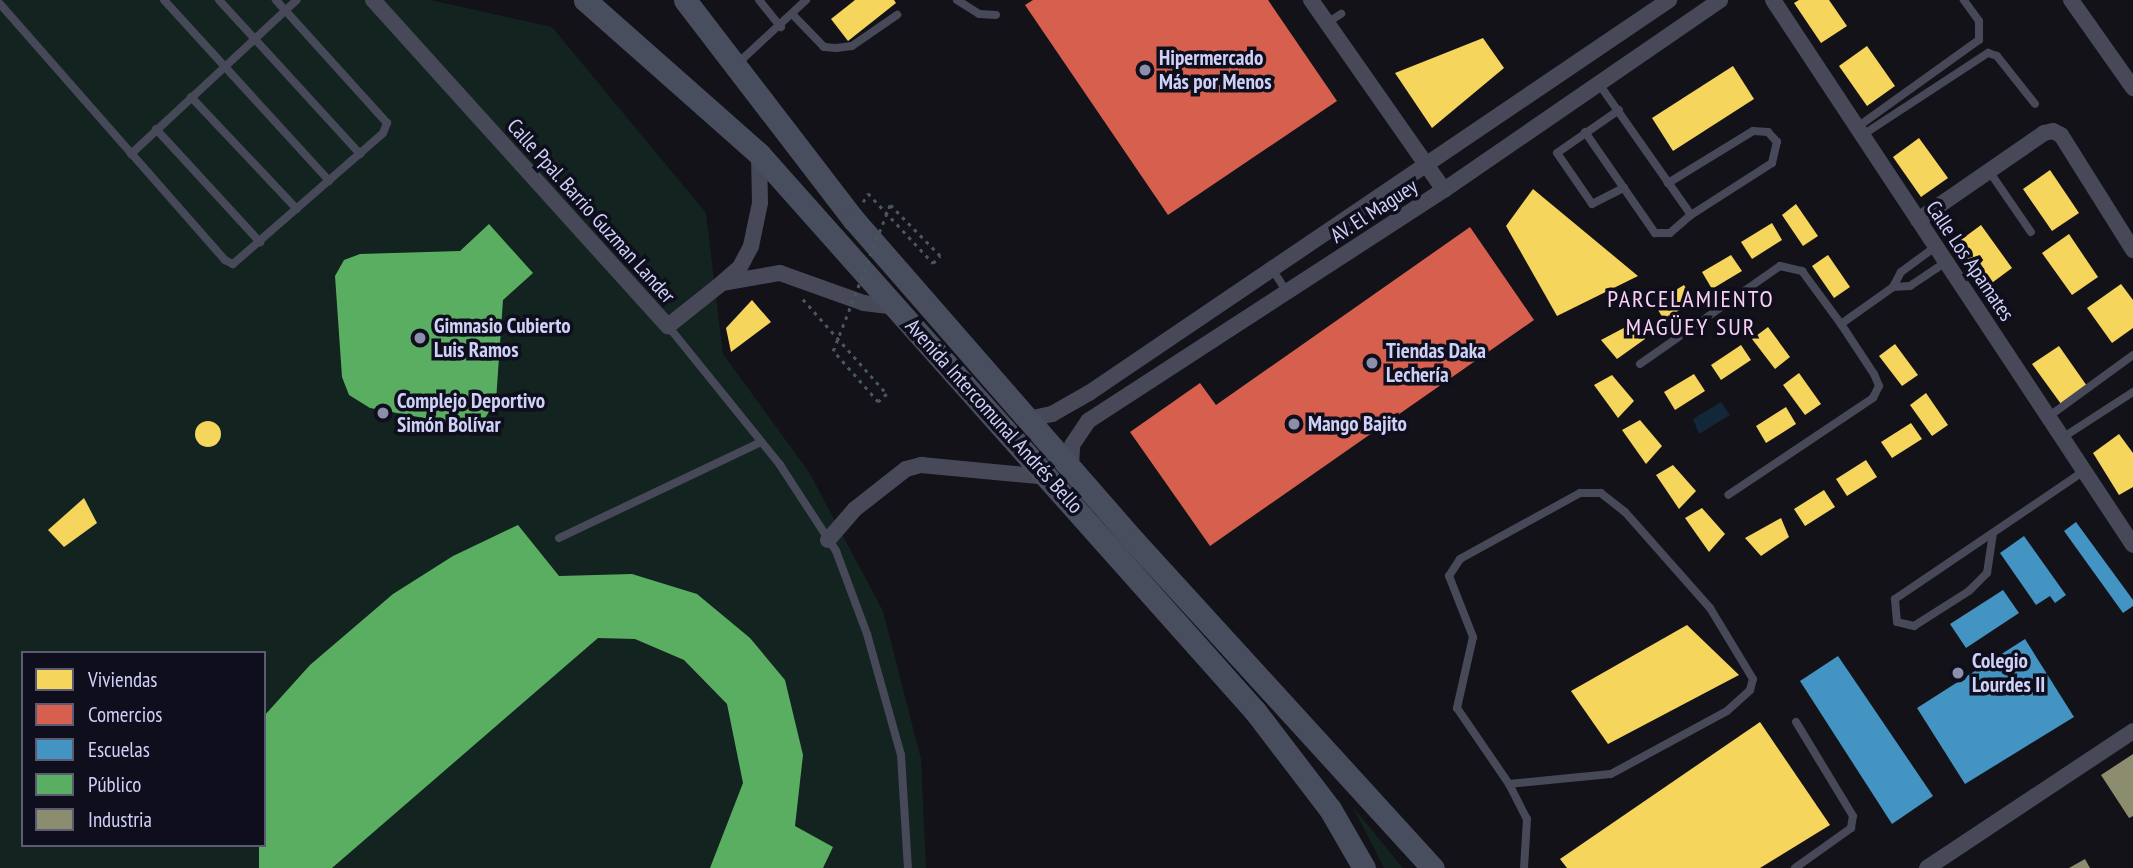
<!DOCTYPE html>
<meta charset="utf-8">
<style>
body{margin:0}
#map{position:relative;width:2133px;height:868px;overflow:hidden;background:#121218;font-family:"PT Sans Narrow",sans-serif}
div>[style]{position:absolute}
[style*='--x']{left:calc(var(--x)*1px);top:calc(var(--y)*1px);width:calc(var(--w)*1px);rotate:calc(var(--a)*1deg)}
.green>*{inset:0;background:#122320}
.water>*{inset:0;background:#122839}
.homes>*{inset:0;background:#f6d55c}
.round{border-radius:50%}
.shops>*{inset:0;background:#d6604d}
.schools>*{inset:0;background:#4393c3}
.public>*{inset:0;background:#5aae61}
.industry>*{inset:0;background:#8c8c6e}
.path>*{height:2.5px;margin-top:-1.25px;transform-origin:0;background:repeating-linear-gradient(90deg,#48565d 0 3.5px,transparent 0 8.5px)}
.lane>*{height:8px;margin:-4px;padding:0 4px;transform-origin:4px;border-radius:4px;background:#474959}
.street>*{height:16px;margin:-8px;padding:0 8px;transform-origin:8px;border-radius:8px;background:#474959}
.secondary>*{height:23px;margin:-11.5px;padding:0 11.5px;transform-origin:11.5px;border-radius:11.5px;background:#494e5f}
.path-bridge>*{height:2.5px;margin-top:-1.25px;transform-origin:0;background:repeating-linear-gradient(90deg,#48565d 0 3.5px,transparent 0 8.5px)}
.dots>*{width:19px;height:19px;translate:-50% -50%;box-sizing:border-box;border:4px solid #0e0e1c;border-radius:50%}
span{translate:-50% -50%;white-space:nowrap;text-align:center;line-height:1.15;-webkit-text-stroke:7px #0e0e1c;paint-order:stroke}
.poi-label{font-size:21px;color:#cfd1f9;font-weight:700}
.left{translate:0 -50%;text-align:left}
.street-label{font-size:21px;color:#cfd1f9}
.quarter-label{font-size:24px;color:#fad1f2;letter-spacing:2px}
.legend{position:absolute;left:21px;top:651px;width:245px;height:196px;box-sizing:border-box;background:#0e0e1c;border:2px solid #5b5c74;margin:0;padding:9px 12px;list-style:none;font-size:21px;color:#cfd1f9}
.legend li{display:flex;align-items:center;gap:14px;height:35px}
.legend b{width:35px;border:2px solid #5b5c74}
</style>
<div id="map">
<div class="green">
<i style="clip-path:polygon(evenodd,0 0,431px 0,552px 27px,706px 213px,723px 354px,809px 472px,883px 611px,921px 759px,926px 868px,0 868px,0 0,23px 653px,264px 653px,264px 845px,23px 845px,23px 653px)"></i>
<i style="clip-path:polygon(1353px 807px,1403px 868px,1384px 868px)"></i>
</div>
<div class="water">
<i style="clip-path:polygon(1721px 402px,1730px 415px,1699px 434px,1693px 419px)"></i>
</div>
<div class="homes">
<i style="clip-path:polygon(855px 0,894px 0,896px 3px,848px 41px,831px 19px)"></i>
<i style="clip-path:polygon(1799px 0,1829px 0,1847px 26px,1821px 43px,1794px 3px)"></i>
<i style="clip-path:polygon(1483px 38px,1504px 68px,1432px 128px,1395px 73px)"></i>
<i style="clip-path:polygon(1867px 46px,1895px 86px,1867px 106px,1839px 66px)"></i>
<i style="clip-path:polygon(1733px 66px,1754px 99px,1673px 151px,1652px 118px)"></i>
<i style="clip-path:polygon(1919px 138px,1948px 178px,1921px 197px,1893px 157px)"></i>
<i style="clip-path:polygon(2050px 170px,2079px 213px,2052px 231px,2023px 189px)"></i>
<i style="clip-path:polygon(1533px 189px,1638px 276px,1557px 316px,1506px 226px)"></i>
<i style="clip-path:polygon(1796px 204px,1818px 236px,1803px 246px,1782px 215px)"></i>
<i style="clip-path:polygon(1772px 223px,1782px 240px,1752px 259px,1741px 242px)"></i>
<i style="clip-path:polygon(1981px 225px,2012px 268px,1985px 288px,1954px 245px)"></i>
<i style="clip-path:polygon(2069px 234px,2098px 277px,2072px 295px,2042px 253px)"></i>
<i style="clip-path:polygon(1731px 255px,1742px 271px,1712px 289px,1702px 272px)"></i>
<i style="clip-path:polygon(1828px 255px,1850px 287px,1834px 298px,1812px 266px)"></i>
<i style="clip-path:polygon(2121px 284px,2133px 300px,2133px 328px,2112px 343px,2087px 308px)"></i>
<i style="clip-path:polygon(1684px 285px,1694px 301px,1664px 320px,1654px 303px)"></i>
<i style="clip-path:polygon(752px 300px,771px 322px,731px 352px,726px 328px)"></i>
<i style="clip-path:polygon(1637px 321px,1645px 339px,1617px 359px,1601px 340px)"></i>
<i style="clip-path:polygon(1768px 327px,1790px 357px,1775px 369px,1752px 339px)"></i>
<i style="clip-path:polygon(1895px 344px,1918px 375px,1902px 386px,1879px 356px)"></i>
<i style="clip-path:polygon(1741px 345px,1751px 360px,1721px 380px,1711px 365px)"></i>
<i style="clip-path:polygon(2059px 346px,2087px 386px,2061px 404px,2032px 364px)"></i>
<i style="clip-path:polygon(1799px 373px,1821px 404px,1805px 415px,1783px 385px)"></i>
<i style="clip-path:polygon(1694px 374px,1705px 391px,1675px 410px,1664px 392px)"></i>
<i style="clip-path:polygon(1612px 375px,1634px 401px,1618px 418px,1594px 385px)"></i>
<i style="clip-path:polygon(1926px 393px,1948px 425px,1932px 436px,1910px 405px)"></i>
<i style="clip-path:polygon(1786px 407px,1796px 424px,1766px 443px,1756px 426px)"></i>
<i style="clip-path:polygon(1640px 420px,1662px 446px,1646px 464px,1622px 430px)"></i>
<i class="round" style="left:195px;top:421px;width:26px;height:26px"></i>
<i style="clip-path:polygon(1911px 423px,1922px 439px,1892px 458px,1881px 442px)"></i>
<i style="clip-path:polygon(2119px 434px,2133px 453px,2133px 487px,2119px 495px,2093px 453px)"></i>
<i style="clip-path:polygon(1866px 460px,1877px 477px,1847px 496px,1836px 479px)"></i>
<i style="clip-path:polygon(1673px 465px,1696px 491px,1679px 509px,1656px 475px)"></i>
<i style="clip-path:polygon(1824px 490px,1835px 507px,1805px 526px,1794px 509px)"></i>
<i style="clip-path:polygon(84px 498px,97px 523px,64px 547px,48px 530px)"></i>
<i style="clip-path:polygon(1702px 508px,1725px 534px,1709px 552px,1685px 518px)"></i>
<i style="clip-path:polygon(1781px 518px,1789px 537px,1761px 556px,1745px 538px)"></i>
<i style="clip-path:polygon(1687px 625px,1739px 675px,1608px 744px,1571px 691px)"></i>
<i style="clip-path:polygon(1760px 722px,1830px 825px,1760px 868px,1567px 868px,1560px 859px)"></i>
</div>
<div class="shops">
<i style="clip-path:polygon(1033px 0,1268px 0,1337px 101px,1168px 215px,1025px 5px)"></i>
<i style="clip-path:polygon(1470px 227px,1534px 320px,1210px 546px,1130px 432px,1200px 383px,1216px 405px)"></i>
</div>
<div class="schools">
<i style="clip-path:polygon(2076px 522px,2133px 600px,2133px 606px,2123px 613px,2064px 531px)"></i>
<i style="clip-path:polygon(2024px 536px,2066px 595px,2055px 603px,2050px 596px,2036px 605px,2000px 553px)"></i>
<i style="clip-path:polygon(2003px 590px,2019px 613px,1966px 648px,1950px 624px)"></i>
<i style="clip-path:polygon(2025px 639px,2074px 717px,1965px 784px,1917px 708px)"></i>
<i style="clip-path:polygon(1838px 656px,1933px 796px,1892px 824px,1800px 681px)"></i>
</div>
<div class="public">
<i style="clip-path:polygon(489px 224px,533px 273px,503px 300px,496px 401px,485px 418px,467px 426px,370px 408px,349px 395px,342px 377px,335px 276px,344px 260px,360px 254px,460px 251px)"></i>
<i style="clip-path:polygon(518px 525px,559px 576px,632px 574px,697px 594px,750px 638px,785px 680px,803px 755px,795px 826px,833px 847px,823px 868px,710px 868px,743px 783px,727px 704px,684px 660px,635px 639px,598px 638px,332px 868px,259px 868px,259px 845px,264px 845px,264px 716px,310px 665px,393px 594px,453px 556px)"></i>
</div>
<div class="industry">
<i style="clip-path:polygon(2133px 754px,2133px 816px,2129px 818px,2101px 775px)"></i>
<i style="clip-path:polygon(2085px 859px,2090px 868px,2069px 868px)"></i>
</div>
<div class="path">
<i style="--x:863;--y:202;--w:10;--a:-61"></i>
<i style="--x:868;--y:193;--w:96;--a:47.1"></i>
<i style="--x:933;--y:263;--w:10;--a:-45"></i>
<i style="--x:940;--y:256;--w:71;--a:-134.4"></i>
<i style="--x:803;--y:299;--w:127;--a:48.5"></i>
<i style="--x:887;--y:394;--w:12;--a:138"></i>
<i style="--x:878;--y:402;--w:68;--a:-131.4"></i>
</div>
<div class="lane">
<i style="--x:164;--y:0;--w:245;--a:47.6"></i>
<i style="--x:219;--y:0;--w:209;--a:47.5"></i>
<i style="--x:759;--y:0;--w:35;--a:51"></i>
<i style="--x:957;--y:0;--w:26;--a:32"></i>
<i style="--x:979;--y:14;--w:17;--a:3"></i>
<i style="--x:0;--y:4;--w:341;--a:48.7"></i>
<i style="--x:225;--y:260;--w:9;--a:27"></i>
<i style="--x:233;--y:264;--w:199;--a:-41.1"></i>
<i style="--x:383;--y:133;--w:11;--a:-68"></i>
<i style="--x:387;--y:123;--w:166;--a:-132.1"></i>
<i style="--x:794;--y:16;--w:43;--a:45.9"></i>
<i style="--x:824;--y:47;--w:12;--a:5"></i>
<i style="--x:836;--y:48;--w:16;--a:-7"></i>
<i style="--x:852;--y:46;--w:55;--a:-34.6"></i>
<i style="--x:1327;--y:23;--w:17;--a:-33"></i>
<i style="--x:737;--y:64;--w:94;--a:-42.8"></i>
<i style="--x:1599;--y:84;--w:160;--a:54.9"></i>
<i style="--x:1691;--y:215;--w:96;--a:-32.7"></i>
<i style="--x:1772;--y:163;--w:22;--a:-77"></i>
<i style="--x:1777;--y:142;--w:13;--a:-132"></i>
<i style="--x:1768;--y:132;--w:15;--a:-176"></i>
<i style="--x:1753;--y:131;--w:100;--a:148.5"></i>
<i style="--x:191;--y:97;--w:154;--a:46.6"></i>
<i style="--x:1619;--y:110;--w:75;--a:145.3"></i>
<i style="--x:1557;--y:153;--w:62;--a:55.5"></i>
<i style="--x:1592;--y:204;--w:36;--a:-27"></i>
<i style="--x:1856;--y:128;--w:151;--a:-35.6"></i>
<i style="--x:1979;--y:40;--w:19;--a:-90"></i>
<i style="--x:1979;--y:21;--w:26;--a:-126"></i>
<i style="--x:156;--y:129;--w:154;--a:47.4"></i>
<i style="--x:1585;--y:132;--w:123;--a:55.3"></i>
<i style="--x:1655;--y:233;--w:15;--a:0"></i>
<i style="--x:1670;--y:233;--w:28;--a:-41"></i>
<i style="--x:1861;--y:136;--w:152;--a:-33.2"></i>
<i style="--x:1988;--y:53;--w:9;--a:18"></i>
<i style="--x:1997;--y:56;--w:61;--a:51.6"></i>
<i style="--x:131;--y:154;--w:226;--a:-42.9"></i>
<i style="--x:1989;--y:171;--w:74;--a:55.5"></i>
<i style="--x:1272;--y:269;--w:27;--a:57"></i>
<i style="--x:1893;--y:287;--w:17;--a:-3"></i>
<i style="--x:1910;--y:286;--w:43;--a:-33.7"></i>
<i style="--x:1841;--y:324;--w:64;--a:-35.4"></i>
<i style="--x:1893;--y:287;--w:17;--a:-62"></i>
<i style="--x:1901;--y:272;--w:42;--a:-36.3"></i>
<i style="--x:668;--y:326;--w:179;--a:51.1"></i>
<i style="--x:780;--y:465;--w:103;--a:56.9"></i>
<i style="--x:836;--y:551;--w:89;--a:69.5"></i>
<i style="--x:867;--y:634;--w:126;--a:74.3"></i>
<i style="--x:901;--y:755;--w:113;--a:86.5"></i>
<i style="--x:1640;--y:364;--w:171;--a:-35"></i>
<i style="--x:1780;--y:266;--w:23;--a:13"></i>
<i style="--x:1802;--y:271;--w:66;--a:53.7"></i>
<i style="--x:1841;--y:324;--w:60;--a:56.6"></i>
<i style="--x:1874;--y:374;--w:13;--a:67"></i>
<i style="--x:1879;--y:386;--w:13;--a:117"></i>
<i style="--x:1873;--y:398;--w:174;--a:146.2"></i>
<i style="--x:2048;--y:417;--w:105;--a:-36.1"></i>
<i style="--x:2062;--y:438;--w:85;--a:-32.9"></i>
<i style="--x:1993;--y:533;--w:40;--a:98.5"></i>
<i style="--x:1987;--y:573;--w:25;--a:135"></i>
<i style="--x:1969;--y:591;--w:65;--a:147.5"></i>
<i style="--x:1914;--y:626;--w:17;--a:-167"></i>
<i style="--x:1897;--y:622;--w:23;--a:-95"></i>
<i style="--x:1895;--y:599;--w:228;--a:-34.1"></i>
<i style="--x:559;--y:538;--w:224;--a:-25.4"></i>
<i style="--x:1509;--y:784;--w:102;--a:-5.6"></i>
<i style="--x:1611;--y:774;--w:132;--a:-28.5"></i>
<i style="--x:1727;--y:711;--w:31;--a:-42"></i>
<i style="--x:1750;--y:690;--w:11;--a:-75"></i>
<i style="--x:1753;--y:679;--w:83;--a:-121.2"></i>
<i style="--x:1710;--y:608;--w:128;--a:-131.5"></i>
<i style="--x:1625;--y:512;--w:31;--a:-142"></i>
<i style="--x:1601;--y:493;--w:21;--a:180"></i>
<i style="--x:1580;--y:493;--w:137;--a:151.2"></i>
<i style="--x:1460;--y:559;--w:20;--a:123"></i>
<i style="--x:1449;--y:576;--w:66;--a:68.5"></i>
<i style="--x:1473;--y:637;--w:73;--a:102.7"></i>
<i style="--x:1457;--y:708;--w:92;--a:55.6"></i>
<i style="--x:1509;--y:784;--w:39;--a:63"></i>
<i style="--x:1527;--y:819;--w:49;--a:93.5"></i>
<i style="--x:1795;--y:868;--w:69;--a:-35.5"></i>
<i style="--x:1851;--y:828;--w:12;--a:-81"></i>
<i style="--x:1853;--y:816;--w:110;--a:-121.2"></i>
</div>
<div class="street">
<i style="--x:373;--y:0;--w:440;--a:47.9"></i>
<i style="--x:668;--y:326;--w:69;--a:-38.5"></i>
<i style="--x:722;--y:283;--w:59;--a:-9.8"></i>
<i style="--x:780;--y:273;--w:89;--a:19.7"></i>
<i style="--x:864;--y:303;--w:33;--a:7"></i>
<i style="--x:1311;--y:0;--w:232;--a:55"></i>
<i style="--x:1773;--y:0;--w:653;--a:56.55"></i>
<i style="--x:2071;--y:0;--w:108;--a:54.8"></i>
<i style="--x:1918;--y:220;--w:153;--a:-34.6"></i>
<i style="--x:2044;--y:133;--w:9;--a:-13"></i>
<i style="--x:2053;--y:131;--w:9;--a:27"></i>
<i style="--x:2061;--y:135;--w:136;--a:57.9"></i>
<i style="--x:724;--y:281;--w:21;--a:-41"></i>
<i style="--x:740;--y:267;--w:24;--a:-62"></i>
<i style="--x:751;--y:246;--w:44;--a:-78.2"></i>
<i style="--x:760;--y:203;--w:49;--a:-91.2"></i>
<i style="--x:1028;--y:419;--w:25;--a:-12"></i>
<i style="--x:1052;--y:414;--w:43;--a:-29.6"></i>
<i style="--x:1089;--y:393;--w:701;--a:-34.12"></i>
<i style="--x:1071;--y:467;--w:22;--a:-87"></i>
<i style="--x:1072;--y:445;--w:29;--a:-56"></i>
<i style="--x:1088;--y:421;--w:424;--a:-33"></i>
<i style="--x:1444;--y:190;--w:335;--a:-34.5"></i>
<i style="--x:828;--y:540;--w:41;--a:-48.9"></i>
<i style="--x:855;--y:509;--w:65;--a:-38.1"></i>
<i style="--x:906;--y:469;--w:16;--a:-15"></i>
<i style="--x:921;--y:465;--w:129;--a:5.4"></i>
<i style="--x:1927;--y:868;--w:247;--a:-33.6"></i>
</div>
<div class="secondary">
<i style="--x:585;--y:0;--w:232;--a:41.5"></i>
<i style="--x:759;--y:154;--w:746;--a:48.32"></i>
<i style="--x:1255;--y:711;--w:123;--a:52.6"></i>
<i style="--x:1330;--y:809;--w:68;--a:60"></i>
<i style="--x:685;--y:0;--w:277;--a:52.5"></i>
<i style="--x:854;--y:220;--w:427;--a:48.9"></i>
<i style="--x:1135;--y:542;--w:442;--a:47.6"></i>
</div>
<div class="path-bridge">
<i style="--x:833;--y:351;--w:157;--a:-68.7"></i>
</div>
<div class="dots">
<i style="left:1145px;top:70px;background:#8d8eaa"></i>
<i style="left:420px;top:338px;background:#8d8eaa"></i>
<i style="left:1372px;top:363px;background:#8d8eaa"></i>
<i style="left:383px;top:413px;background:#8d8eaa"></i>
<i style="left:1294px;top:424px;background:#8d8eaa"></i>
<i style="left:1958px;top:673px;background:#8d8eaa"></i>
</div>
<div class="poi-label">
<span class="left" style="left:1159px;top:70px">Hipermercado<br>Más por Menos</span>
<span class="left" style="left:434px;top:338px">Gimnasio Cubierto<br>Luis Ramos</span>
<span class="left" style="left:1386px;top:363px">Tiendas Daka<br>Lechería</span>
<span class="left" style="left:397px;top:413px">Complejo Deportivo<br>Simón Bolívar</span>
<span class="left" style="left:1308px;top:424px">Mango Bajito</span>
<span class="left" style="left:1972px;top:673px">Colegio<br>Lourdes II</span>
</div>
<div class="street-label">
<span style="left:591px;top:211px;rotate:48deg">Calle Ppal. Barrio Guzman Lander</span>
<span style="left:1374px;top:211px;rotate:-33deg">AV. El Maguey</span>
<span style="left:1970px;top:261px;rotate:56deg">Calle Los Apamates</span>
<span style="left:994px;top:416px;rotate:48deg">Avenida Intercomunal Andrés Bello</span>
</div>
<div class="quarter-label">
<span style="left:1691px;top:313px">PARCELAMIENTO<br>MAGÜEY SUR</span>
</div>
<ul class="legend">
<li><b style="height:19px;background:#f6d55c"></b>Viviendas</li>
<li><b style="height:19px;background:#d6604d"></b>Comercios</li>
<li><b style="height:19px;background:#4393c3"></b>Escuelas</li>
<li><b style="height:19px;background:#5aae61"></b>Público</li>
<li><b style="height:19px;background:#8c8c6e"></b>Industria</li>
</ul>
</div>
